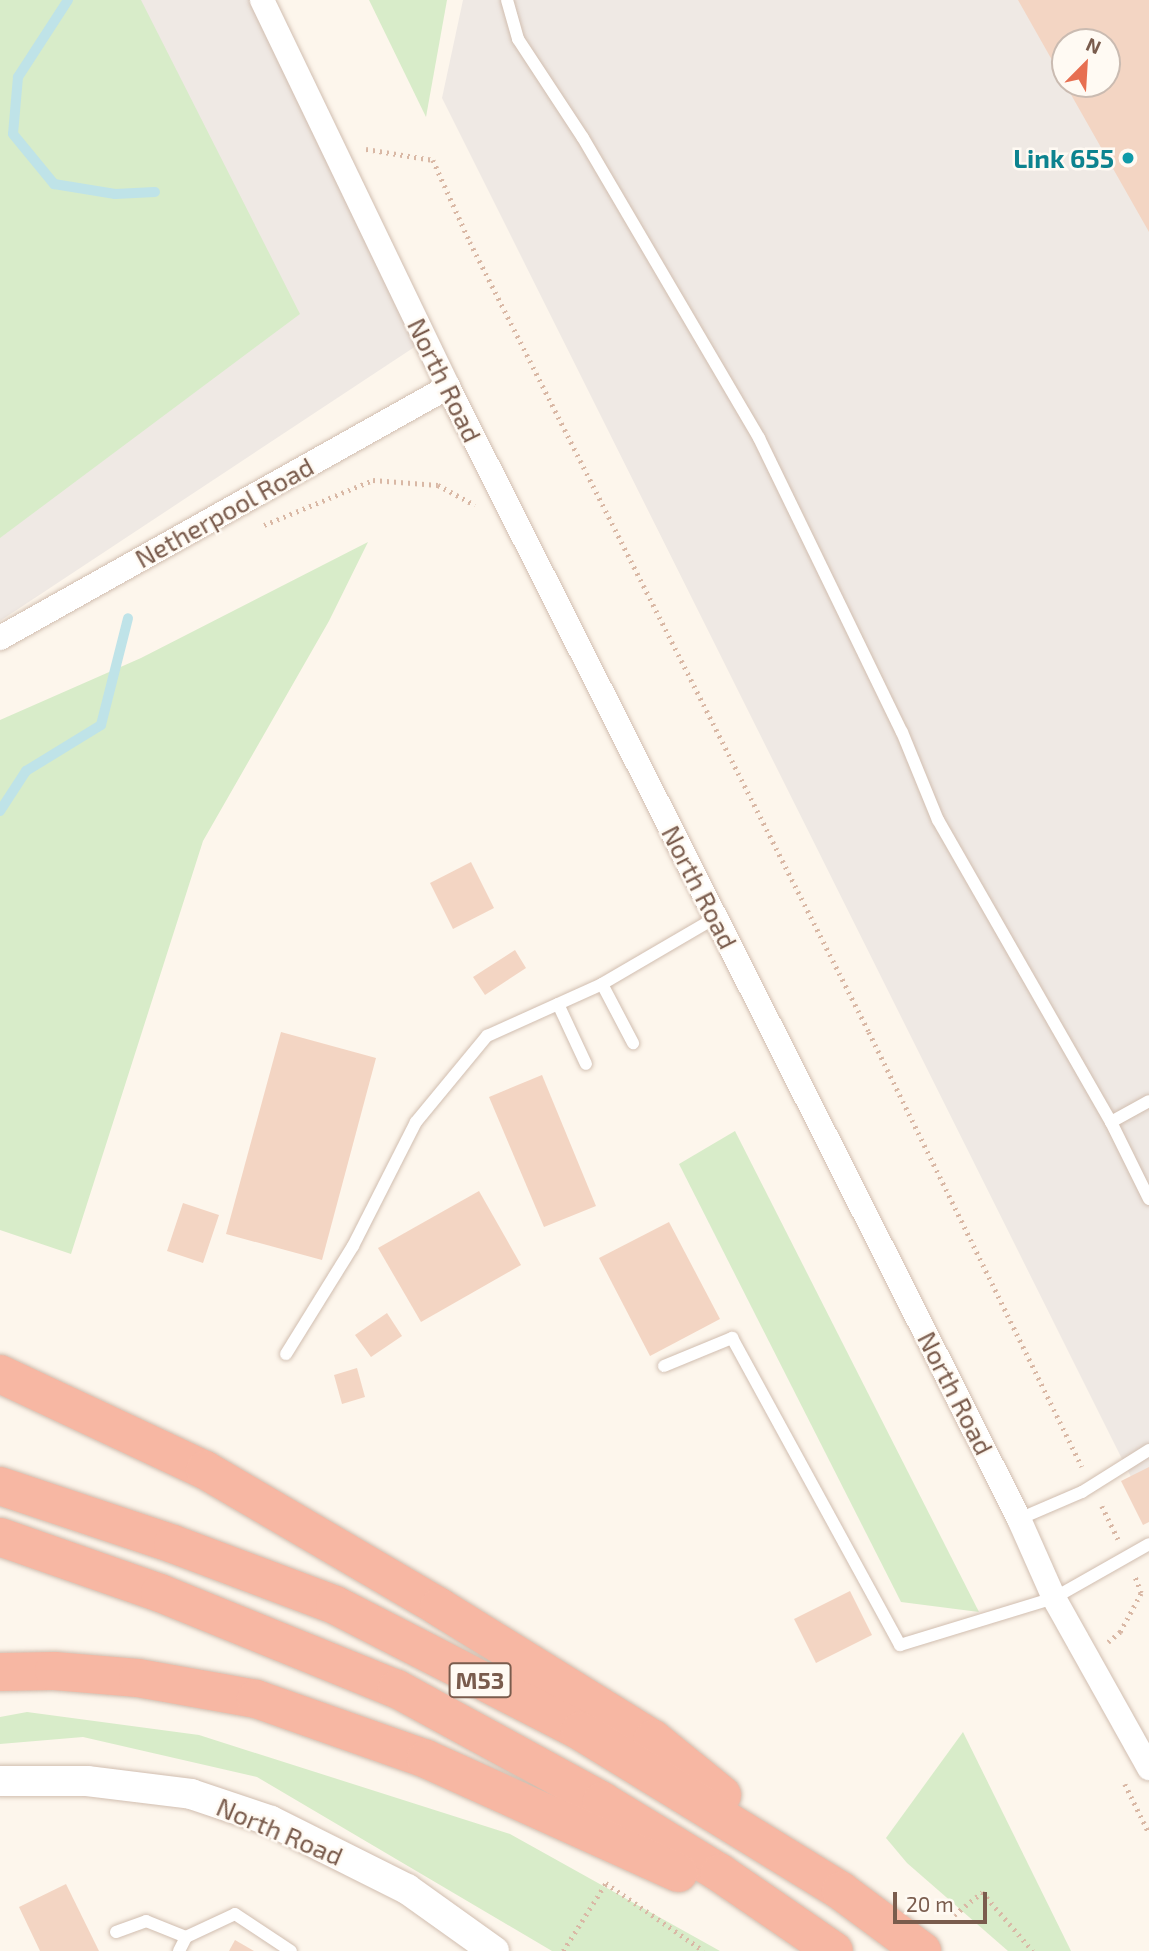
<!DOCTYPE html>
<style>
body{margin:0}
#map{position:relative;width:1149px;height:1951px;overflow:hidden;background:#fdf6ec;font-family:"Exo 2",sans-serif}
div>[style]{position:absolute}
[style*='--x']{left:calc(var(--x)*1px);top:calc(var(--y)*1px);width:calc(var(--w)*1px);rotate:calc(var(--a)*1deg)}
.industrial>*{inset:0;background:#efe9e4}
.green>*{inset:0;background:#d8ecc9}
.stream>*{height:10px;margin:-5px;padding:0 5px;transform-origin:5px;border-radius:5px;background:#bfe3e8}
.building>*{inset:0;background:#f3d5c3}
.path>*{height:4.5px;margin-top:-2.25px;transform-origin:0;background:repeating-linear-gradient(90deg,#d9b8a5 0 2px,transparent 0 7px)}
.roads{filter:drop-shadow(0 0 2px #d1beb0) drop-shadow(0 0 2px #d1beb0)}
.service>*{height:12px;margin:-6px;padding:0 6px;transform-origin:6px;border-radius:6px;background:#fff}
.minor>*{height:24px;margin:-12px;padding:0 12px;transform-origin:12px;border-radius:12px;background:#fff}
.tertiary>*{height:30px;margin:-15px;padding:0 15px;transform-origin:15px;border-radius:15px;background:#fff}
.motorway>*{height:38px;margin:-19px;padding:0 19px;transform-origin:19px;border-radius:19px;background:#f7b7a3}
.dots>*{width:19px;height:19px;translate:-50% -50%;box-sizing:border-box;border:4px solid #fffaf3;border-radius:50%}
span{translate:-50% -50%;white-space:nowrap;text-align:center;line-height:1.15;-webkit-text-stroke:5px #fffaf3;paint-order:stroke}
.shield-label span{padding:2px 5px;background:#fffaf3;border:2px solid;border-radius:5px;-webkit-text-stroke-width:0}
.shield-label{font-size:24px;color:#7a5c4d;font-weight:700}
.culture-label{font-size:26px;color:#0d838f;font-weight:700}
.right{translate:-100% -50%;text-align:right}
.street-label{font-size:26px;color:#7a5c4d}
.north{position:absolute;left:1051px;top:28px;width:70px;height:70px;box-sizing:border-box;background:#fffaf3;border:2px solid #cabbb1;border-radius:50%;rotate:24deg;font-size:19px;font-weight:700;line-height:28px;text-align:center;color:#7a5c4d}
.north::after{content:'';display:block;margin:auto;width:24px;height:32px;background:#e76f51;clip-path:polygon(50% 0,100% 100%,50% 72%,0 100%)}
.scale{position:absolute;left:893px;top:1892px;width:94px;height:32px;box-sizing:border-box;border:4px solid #7a5c4d;border-top:0;padding-left:9px;font-size:21px;line-height:24px;white-space:nowrap;color:#7a5c4d;-webkit-text-stroke:5px #fffaf3;paint-order:stroke}
</style>
<div id="map">
<div class="industrial">
<i style="clip-path:polygon(0 0,252px 0,416px 346px,0 621px)"></i>
<i style="clip-path:polygon(evenodd,463px 0,1149px 0,1149px 1513px,442px 98px,463px 0,1065px 42px,1107px 42px,1107px 84px,1065px 84px,1065px 42px)"></i>
</div>
<div class="green">
<i style="clip-path:polygon(0 0,141px 0,300px 314px,0 538px)"></i>
<i style="clip-path:polygon(369px 0,447px 0,426px 117px)"></i>
<i style="clip-path:polygon(368px 542px,329px 621px,203px 841px,71px 1254px,0 1230px,0 720px,141px 658px)"></i>
<i style="clip-path:polygon(735px 1131px,979px 1612px,901px 1602px,679px 1164px)"></i>
<i style="clip-path:polygon(27px 1712px,199px 1735px,510px 1834px,720px 1951px,552px 1951px,257px 1777px,83px 1737px,0 1744px,0 1717px)"></i>
<i style="clip-path:polygon(963px 1732px,1071px 1951px,1008px 1951px,907px 1863px,886px 1838px)"></i>
</div>
<div class="stream">
<i style="--x:68;--y:0;--w:92;--a:123"></i>
<i style="--x:18;--y:77;--w:57;--a:95"></i>
<i style="--x:13;--y:134;--w:65;--a:50.6"></i>
<i style="--x:54;--y:184;--w:62;--a:9.3"></i>
<i style="--x:115;--y:194;--w:40;--a:-2.9"></i>
<i style="--x:0;--y:811;--w:48;--a:-57"></i>
<i style="--x:26;--y:771;--w:88;--a:-31.5"></i>
<i style="--x:101;--y:725;--w:110;--a:-75.8"></i>
</div>
<div class="building">
<i style="clip-path:polygon(1018px 0,1149px 0,1149px 232px,1065px 84px,1107px 84px,1107px 42px,1065px 42px,1065px 83px)"></i>
<i style="clip-path:polygon(471px 862px,494px 908px,453px 929px,430px 883px)"></i>
<i style="clip-path:polygon(515px 950px,526px 968px,485px 995px,473px 977px)"></i>
<i style="clip-path:polygon(281px 1032px,376px 1058px,322px 1260px,226px 1234px)"></i>
<i style="clip-path:polygon(542px 1075px,596px 1206px,544px 1227px,489px 1097px)"></i>
<i style="clip-path:polygon(479px 1191px,521px 1265px,421px 1322px,378px 1248px)"></i>
<i style="clip-path:polygon(183px 1203px,219px 1215px,203px 1263px,167px 1251px)"></i>
<i style="clip-path:polygon(669px 1222px,720px 1319px,650px 1356px,599px 1258px)"></i>
<i style="clip-path:polygon(387px 1313px,402px 1336px,371px 1357px,355px 1335px)"></i>
<i style="clip-path:polygon(357px 1368px,365px 1397px,342px 1404px,334px 1375px)"></i>
<i style="clip-path:polygon(1149px 1467px,1149px 1522px,1143px 1525px,1121px 1481px)"></i>
<i style="clip-path:polygon(850px 1591px,872px 1635px,816px 1663px,794px 1619px)"></i>
<i style="clip-path:polygon(66px 1884px,99px 1951px,40px 1951px,19px 1907px)"></i>
<i style="clip-path:polygon(235px 1940px,254px 1951px,229px 1951px)"></i>
</div>
<div class="path">
<i style="--x:366;--y:149;--w:68;--a:9.3"></i>
<i style="--x:433;--y:160;--w:90;--a:65.7"></i>
<i style="--x:470;--y:242;--w:885;--a:63.2"></i>
<i style="--x:869;--y:1032;--w:484;--a:63.9"></i>
<i style="--x:264;--y:525;--w:118;--a:-22.4"></i>
<i style="--x:373;--y:480;--w:65;--a:4.4"></i>
<i style="--x:438;--y:485;--w:42;--a:28.4"></i>
<i style="--x:1102;--y:1506;--w:37;--a:64"></i>
<i style="--x:1108;--y:1642;--w:16;--a:-40"></i>
<i style="--x:1120;--y:1632;--w:44;--a:-61.7"></i>
<i style="--x:1141;--y:1593;--w:19;--a:-111"></i>
<i style="--x:1125;--y:1784;--w:55;--a:63.9"></i>
<i style="--x:954;--y:1915;--w:36;--a:-39"></i>
<i style="--x:982;--y:1892;--w:78;--a:49.2"></i>
<i style="--x:563;--y:1951;--w:80;--a:-57.7"></i>
<i style="--x:606;--y:1883;--w:119;--a:34.8"></i>
</div>
<div class="roads">
<div class="service">
<i style="--x:507;--y:0;--w:41;--a:74.2"></i>
<i style="--x:518;--y:39;--w:118;--a:56.7"></i>
<i style="--x:583;--y:138;--w:348;--a:59.6"></i>
<i style="--x:759;--y:438;--w:327;--a:64.1"></i>
<i style="--x:902;--y:732;--w:95;--a:67.8"></i>
<i style="--x:938;--y:820;--w:348;--a:60.2"></i>
<i style="--x:1111;--y:1122;--w:86;--a:63.7"></i>
<i style="--x:602;--y:984;--w:67;--a:62.3"></i>
<i style="--x:558;--y:1004;--w:66;--a:65"></i>
<i style="--x:1111;--y:1122;--w:43;--a:-28.9"></i>
<i style="--x:286;--y:1354;--w:127;--a:-58.2"></i>
<i style="--x:353;--y:1246;--w:139;--a:-63.1"></i>
<i style="--x:416;--y:1122;--w:112;--a:-50.5"></i>
<i style="--x:487;--y:1036;--w:126;--a:-24.3"></i>
<i style="--x:602;--y:984;--w:131;--a:-30.3"></i>
<i style="--x:664;--y:1366;--w:74;--a:-22.4"></i>
<i style="--x:732;--y:1338;--w:350;--a:61.3"></i>
<i style="--x:900;--y:1645;--w:161;--a:-17"></i>
<i style="--x:1054;--y:1598;--w:109;--a:-29.6"></i>
<i style="--x:1019;--y:1519;--w:69;--a:-23.2"></i>
<i style="--x:1082;--y:1492;--w:79;--a:-32.1"></i>
<i style="--x:116;--y:1932;--w:32;--a:-20"></i>
<i style="--x:146;--y:1921;--w:43;--a:21.8"></i>
<i style="--x:179;--y:1951;--w:16;--a:-63"></i>
<i style="--x:186;--y:1937;--w:54;--a:-25.1"></i>
<i style="--x:235;--y:1914;--w:67;--a:33.5"></i>
</div>
<div class="minor">
<i style="--x:262;--y:0;--w:429;--a:64.3"></i>
<i style="--x:448;--y:387;--w:1268;--a:63.23"></i>
<i style="--x:1019;--y:1519;--w:86;--a:66.1"></i>
<i style="--x:1054;--y:1598;--w:195;--a:60.8"></i>
<i style="--x:0;--y:638;--w:514;--a:-29.26"></i>
</div>
<div class="tertiary">
<i style="--x:0;--y:1781;--w:87;--a:0"></i>
<i style="--x:87;--y:1781;--w:105;--a:7.1"></i>
<i style="--x:191;--y:1794;--w:84;--a:18.6"></i>
<i style="--x:271;--y:1821;--w:152;--a:26.6"></i>
<i style="--x:407;--y:1889;--w:107;--a:35.5"></i>
</div>
<div class="motorway">
<i style="--x:0;--y:1374;--w:226;--a:25.1"></i>
<i style="--x:205;--y:1470;--w:271;--a:30.3"></i>
<i style="--x:439;--y:1607;--w:251;--a:31.7"></i>
<i style="--x:653;--y:1739;--w:89;--a:39.1"></i>
<i style="--x:0;--y:1486;--w:182;--a:18.5"></i>
<i style="--x:173;--y:1544;--w:173;--a:20.6"></i>
<i style="--x:335;--y:1605;--w:276;--a:27.2"></i>
<i style="--x:580;--y:1731;--w:306;--a:31.5"></i>
<i style="--x:841;--y:1891;--w:101;--a:36.5"></i>
<i style="--x:0;--y:1537;--w:170;--a:19.3"></i>
<i style="--x:160;--y:1593;--w:256;--a:22.1"></i>
<i style="--x:397;--y:1689;--w:234;--a:28.6"></i>
<i style="--x:602;--y:1801;--w:138;--a:31.4"></i>
<i style="--x:720;--y:1873;--w:138;--a:34.4"></i>
<i style="--x:0;--y:1672;--w:54;--a:-1.1"></i>
<i style="--x:54;--y:1671;--w:84;--a:4.8"></i>
<i style="--x:138;--y:1678;--w:120;--a:10.1"></i>
<i style="--x:256;--y:1699;--w:180;--a:19.4"></i>
<i style="--x:426;--y:1759;--w:277;--a:24.3"></i>
</div>
</div>
<div class="dots">
<i style="left:1128px;top:158px;background:#0f9aa8"></i>
</div>
<div class="shield-label">
<span style="left:480px;top:1680px">M53</span>
</div>
<div class="culture-label">
<span class="right" style="left:1114px;top:158px">Link 655</span>
</div>
<div class="street-label">
<span style="left:445px;top:380px;rotate:64deg">North Road</span>
<span style="left:224px;top:512px;rotate:-29deg">Netherpool Road</span>
<span style="left:700px;top:887px;rotate:63deg">North Road</span>
<span style="left:956px;top:1393px;rotate:63deg">North Road</span>
<span style="left:280px;top:1831px;rotate:23deg">North Road</span>
</div>
<div class="north">N</div>
<div class="scale">20 m</div>
</div>
